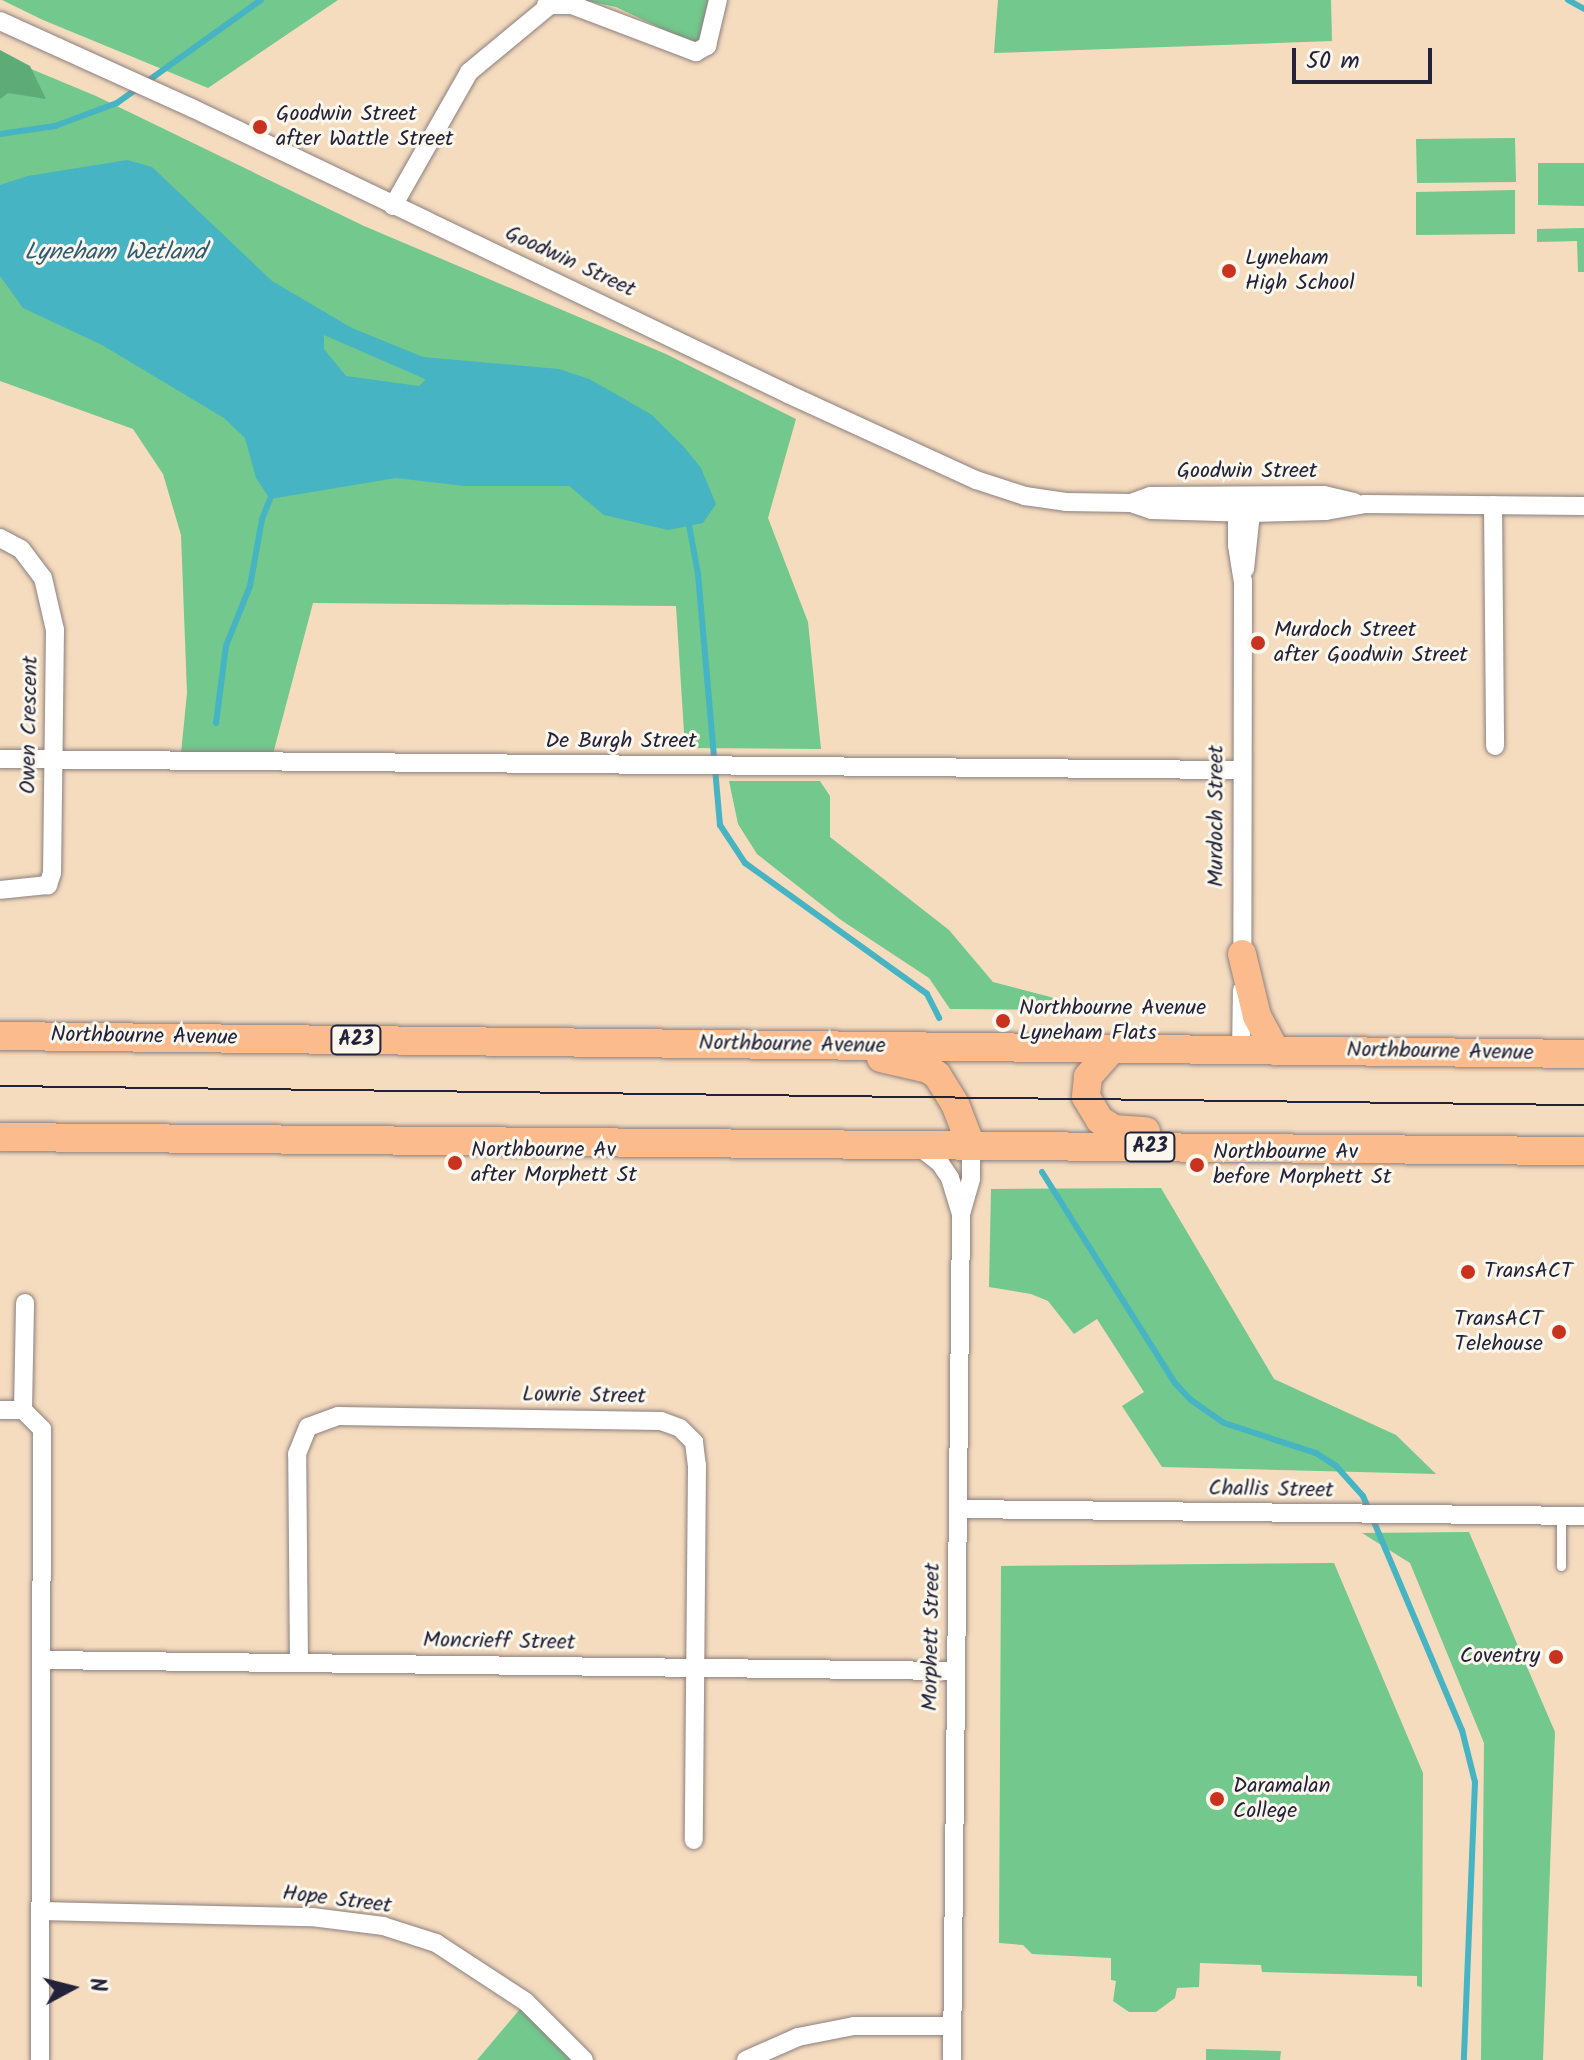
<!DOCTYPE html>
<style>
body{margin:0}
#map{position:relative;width:1584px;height:2060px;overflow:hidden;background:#f5dcbf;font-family:Kalam,sans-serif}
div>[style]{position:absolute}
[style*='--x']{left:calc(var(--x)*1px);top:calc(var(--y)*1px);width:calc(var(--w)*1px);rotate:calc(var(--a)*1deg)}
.green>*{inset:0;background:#72c88d}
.forest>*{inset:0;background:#5dac78}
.water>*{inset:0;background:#46b4c2}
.stream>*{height:6px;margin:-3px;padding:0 3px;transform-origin:3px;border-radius:3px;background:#46b4c2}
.roads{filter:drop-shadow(0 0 2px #8c7f7d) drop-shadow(0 0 2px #8c7f7d)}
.service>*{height:9px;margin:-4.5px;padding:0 4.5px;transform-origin:4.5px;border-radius:4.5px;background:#fff}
.minor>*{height:18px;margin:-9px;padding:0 9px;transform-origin:9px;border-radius:9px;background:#fff}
.trunk>*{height:28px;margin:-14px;padding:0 14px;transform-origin:14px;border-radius:14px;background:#fbbb8c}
.tram>*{height:2px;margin:-1px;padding:0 1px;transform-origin:1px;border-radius:1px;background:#22223b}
.dots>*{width:22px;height:22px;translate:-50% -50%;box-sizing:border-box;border:4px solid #fbf7ec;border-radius:50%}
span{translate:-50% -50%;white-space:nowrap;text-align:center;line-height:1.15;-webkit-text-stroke:6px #fbf7ec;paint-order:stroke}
.shield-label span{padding:2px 6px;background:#fbf7ec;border:2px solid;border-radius:6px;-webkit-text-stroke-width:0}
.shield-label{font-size:20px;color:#22223b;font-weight:700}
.poi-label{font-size:22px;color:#22223b}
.left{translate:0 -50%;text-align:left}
.right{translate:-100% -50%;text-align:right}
.street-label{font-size:22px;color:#22223b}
.water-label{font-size:24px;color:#305c71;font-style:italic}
.north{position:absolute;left:32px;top:1948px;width:80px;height:80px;-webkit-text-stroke:6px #fbf7ec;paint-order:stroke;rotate:83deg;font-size:22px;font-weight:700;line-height:32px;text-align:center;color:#22223b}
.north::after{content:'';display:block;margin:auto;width:28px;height:36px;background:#22223b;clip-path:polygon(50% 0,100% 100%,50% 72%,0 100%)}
.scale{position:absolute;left:1292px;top:48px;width:140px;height:36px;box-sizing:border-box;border:4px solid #22223b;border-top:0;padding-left:10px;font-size:24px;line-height:28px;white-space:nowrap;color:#22223b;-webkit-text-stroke:6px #fbf7ec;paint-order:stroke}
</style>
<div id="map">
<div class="green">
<i style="clip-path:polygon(2px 0,338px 0,208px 88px,43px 20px)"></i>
<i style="clip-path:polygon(582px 0,714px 0,701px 42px,690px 42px,616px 7px)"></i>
<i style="clip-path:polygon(998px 0,1331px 0,1332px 41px,994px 53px)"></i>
<i style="clip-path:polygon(0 56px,96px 96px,364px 226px,666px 354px,796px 419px,768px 518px,808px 622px,821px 749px,685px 748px,676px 606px,313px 603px,273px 754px,181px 753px,187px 693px,181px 535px,163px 474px,133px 429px,0 381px)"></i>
<i style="clip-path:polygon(1515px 138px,1516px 182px,1417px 183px,1416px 139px)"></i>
<i style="clip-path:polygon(1538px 163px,1584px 163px,1584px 206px,1538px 205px)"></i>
<i style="clip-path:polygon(1515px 190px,1515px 234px,1416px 235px,1416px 192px)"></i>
<i style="clip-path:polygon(1584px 228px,1584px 272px,1578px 272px,1577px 241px,1537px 242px,1537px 229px)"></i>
<i style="clip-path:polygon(729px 781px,820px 781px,830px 796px,830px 837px,949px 930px,993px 982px,1077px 1004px,1077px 1010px,950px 1009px,929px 978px,841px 920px,757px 854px,738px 824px)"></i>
<i style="clip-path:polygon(1161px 1188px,1274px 1379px,1396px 1435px,1436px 1474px,1162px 1467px,1122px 1406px,1144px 1392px,1097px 1319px,1074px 1334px,1048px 1301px,1031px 1294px,989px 1287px,991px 1189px)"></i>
<i style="clip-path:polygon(1469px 1532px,1555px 1732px,1543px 2060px,1481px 2060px,1484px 1743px,1410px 1563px,1362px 1533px)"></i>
<i style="clip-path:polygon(1334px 1563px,1423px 1773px,1422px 1987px,1417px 1986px,1417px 1976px,1262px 1972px,1261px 1965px,1200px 1963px,1199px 1987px,1177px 1988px,1175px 1998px,1156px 2012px,1129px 2012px,1113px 2001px,1116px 1981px,1111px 1980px,1111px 1958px,1032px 1954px,1023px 1945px,999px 1943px,1001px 1566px)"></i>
<i style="clip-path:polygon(526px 2002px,584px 2060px,477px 2060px)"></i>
<i style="clip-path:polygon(1206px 2049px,1281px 2051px,1280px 2060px,1206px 2060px)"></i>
</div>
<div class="forest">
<i style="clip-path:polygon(0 50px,30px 66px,46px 99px,8px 93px,0 99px)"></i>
</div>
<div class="water">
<i style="clip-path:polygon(evenodd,127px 160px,152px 167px,272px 281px,352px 328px,423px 357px,559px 369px,589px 379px,616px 394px,652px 415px,684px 447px,701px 468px,716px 504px,703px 523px,668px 530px,604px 515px,569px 486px,464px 486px,396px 478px,270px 499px,256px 478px,245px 438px,224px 418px,102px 345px,23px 308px,0 276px,0 185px,28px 176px,127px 160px,324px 335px,425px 379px,425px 380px,419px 386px,346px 376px,324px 349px,324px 335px)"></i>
</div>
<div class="stream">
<i style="--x:1568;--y:0;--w:18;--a:29"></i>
<i style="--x:0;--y:134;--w:56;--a:-8.3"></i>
<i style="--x:55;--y:126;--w:66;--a:-20.4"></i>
<i style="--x:117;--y:103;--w:177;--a:-35.6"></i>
<i style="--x:689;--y:525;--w:50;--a:79.6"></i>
<i style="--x:698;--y:574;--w:252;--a:85"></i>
<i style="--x:720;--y:825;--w:45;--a:56.7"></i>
<i style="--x:745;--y:863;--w:224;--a:35.7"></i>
<i style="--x:927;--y:994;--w:27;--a:63"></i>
<i style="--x:216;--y:723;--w:78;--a:-82.6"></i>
<i style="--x:226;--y:646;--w:65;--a:-68.2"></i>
<i style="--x:250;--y:586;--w:68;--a:-79.8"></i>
<i style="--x:262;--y:519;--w:22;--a:-68"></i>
<i style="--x:1042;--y:1172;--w:249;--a:57.8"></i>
<i style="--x:1175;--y:1383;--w:23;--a:47"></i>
<i style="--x:1191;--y:1400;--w:40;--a:34.9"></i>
<i style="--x:1224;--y:1423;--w:97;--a:18.1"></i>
<i style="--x:1316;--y:1453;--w:24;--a:33"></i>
<i style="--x:1336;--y:1466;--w:40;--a:48"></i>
<i style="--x:1363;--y:1496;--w:254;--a:67.1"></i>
<i style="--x:1462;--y:1730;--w:54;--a:76"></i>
<i style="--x:1475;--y:1782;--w:278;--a:92.3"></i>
</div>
<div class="roads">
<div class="service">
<i style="--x:1561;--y:1566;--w:50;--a:-90"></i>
</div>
<div class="minor">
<i style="--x:546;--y:5;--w:26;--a:0"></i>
<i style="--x:572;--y:5;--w:133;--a:20.8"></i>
<i style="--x:696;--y:52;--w:13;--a:-29"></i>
<i style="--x:707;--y:46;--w:47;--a:-76.6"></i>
<i style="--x:0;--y:21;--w:211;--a:24.4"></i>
<i style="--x:192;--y:108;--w:661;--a:25.63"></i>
<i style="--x:788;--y:394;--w:207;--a:24.6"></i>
<i style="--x:976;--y:480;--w:52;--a:18.1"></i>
<i style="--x:1025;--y:496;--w:41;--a:8.3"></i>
<i style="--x:1066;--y:502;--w:65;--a:0.9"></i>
<i style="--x:1131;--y:503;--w:21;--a:19"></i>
<i style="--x:1151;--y:510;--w:101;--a:1.7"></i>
<i style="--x:1252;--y:513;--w:74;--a:-1.5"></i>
<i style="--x:1326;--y:511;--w:39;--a:-10"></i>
<i style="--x:1364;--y:504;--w:220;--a:0.5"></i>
<i style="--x:393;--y:206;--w:154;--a:-60.4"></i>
<i style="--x:469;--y:72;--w:113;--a:-39.6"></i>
<i style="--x:1237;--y:496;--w:49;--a:90"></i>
<i style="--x:1237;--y:545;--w:36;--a:81"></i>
<i style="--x:1243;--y:581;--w:384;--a:90.1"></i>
<i style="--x:1131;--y:503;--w:20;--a:-20"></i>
<i style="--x:1150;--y:496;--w:174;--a:-0.3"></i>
<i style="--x:1324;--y:495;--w:31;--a:13"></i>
<i style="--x:1493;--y:505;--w:241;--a:89.5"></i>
<i style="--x:0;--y:538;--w:24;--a:28"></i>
<i style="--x:21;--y:549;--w:36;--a:53"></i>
<i style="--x:43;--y:578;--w:53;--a:77"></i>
<i style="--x:55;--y:630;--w:243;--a:90.7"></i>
<i style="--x:52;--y:873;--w:13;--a:108"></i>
<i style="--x:48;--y:885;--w:48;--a:174.1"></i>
<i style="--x:1245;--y:569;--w:66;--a:-83.9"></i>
<i style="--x:0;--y:759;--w:1241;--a:0.51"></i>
<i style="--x:1241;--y:1051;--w:61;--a:-89.1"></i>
<i style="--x:917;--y:1145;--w:29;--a:38"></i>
<i style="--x:940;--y:1163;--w:18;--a:56"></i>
<i style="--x:950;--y:1178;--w:38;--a:73"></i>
<i style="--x:0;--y:1410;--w:23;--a:0"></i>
<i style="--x:23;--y:1410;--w:27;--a:45"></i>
<i style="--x:42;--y:1429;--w:631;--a:90.18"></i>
<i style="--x:23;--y:1410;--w:107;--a:-88.9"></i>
<i style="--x:958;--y:1509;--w:626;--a:0.64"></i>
<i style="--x:41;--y:1660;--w:915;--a:0.69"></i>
<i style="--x:299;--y:1663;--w:209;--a:-90.5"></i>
<i style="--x:297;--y:1454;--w:29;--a:-68"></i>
<i style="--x:308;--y:1427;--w:32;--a:-20"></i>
<i style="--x:338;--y:1416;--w:323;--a:0.9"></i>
<i style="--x:661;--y:1421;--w:20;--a:20"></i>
<i style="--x:680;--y:1428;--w:20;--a:45"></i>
<i style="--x:694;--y:1442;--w:23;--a:83"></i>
<i style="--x:697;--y:1465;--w:375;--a:90.5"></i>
<i style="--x:40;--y:1911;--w:272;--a:1.3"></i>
<i style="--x:312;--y:1917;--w:72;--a:7.2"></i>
<i style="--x:383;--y:1926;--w:56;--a:17.8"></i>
<i style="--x:436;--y:1943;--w:108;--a:33.2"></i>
<i style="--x:526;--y:2002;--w:82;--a:45"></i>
<i style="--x:746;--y:2060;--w:57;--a:-23.9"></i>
<i style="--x:798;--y:2037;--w:57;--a:-11.1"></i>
<i style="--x:854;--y:2026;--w:98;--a:0"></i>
<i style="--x:952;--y:2060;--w:846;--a:-89.39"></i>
<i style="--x:961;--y:1214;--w:37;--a:-74"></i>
<i style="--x:971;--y:1178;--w:33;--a:-90"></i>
</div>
<div class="trunk">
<i style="--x:1242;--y:954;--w:64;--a:76.4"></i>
<i style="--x:1257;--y:1016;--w:40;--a:62"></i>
<i style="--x:0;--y:1036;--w:1584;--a:0.65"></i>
<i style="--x:1112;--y:1049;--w:37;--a:131"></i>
<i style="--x:1088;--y:1077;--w:20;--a:96"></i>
<i style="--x:1086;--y:1097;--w:27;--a:59"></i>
<i style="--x:1100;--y:1120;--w:17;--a:33"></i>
<i style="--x:1114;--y:1129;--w:32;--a:4"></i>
<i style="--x:881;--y:1058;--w:48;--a:13.2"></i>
<i style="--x:928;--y:1069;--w:11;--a:34"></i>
<i style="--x:937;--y:1075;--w:34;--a:58"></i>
<i style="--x:955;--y:1104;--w:44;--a:68.7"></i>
<i style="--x:0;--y:1137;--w:1584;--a:0.51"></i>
</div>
</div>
<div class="tram">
<i style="--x:0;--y:1086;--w:1584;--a:0.69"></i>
</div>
<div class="dots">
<i style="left:260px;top:127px;background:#c8321e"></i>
<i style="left:1229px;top:271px;background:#c8321e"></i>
<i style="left:1258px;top:643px;background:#c8321e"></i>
<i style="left:1003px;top:1021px;background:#c8321e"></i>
<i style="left:455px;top:1163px;background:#c8321e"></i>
<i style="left:1197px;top:1165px;background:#c8321e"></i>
<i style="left:1468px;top:1272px;background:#c8321e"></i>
<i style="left:1559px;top:1332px;background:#c8321e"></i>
<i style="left:1556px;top:1657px;background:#c8321e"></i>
<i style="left:1217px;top:1799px;background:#c8321e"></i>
</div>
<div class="shield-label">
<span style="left:356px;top:1040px">A23</span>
<span style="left:1150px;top:1147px">A23</span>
</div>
<div class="poi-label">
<span class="left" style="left:276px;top:127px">Goodwin Street<br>after Wattle Street</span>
<span class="left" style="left:1245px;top:271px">Lyneham<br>High School</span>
<span class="left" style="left:1274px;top:643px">Murdoch Street<br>after Goodwin Street</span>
<span class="left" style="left:1019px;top:1021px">Northbourne Avenue<br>Lyneham Flats</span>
<span class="left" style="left:471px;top:1163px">Northbourne Av<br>after Morphett St</span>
<span class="left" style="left:1213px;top:1165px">Northbourne Av<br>before Morphett St</span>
<span class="left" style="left:1484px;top:1272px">TransACT</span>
<span class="right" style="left:1543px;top:1332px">TransACT<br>Telehouse</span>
<span class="right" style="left:1540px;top:1657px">Coventry</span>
<span class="left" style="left:1233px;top:1799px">Daramalan<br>College</span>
</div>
<div class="street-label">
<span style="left:570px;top:262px;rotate:25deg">Goodwin Street</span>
<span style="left:1247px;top:472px">Goodwin Street</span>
<span style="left:30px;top:725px;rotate:-89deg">Owen Crescent</span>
<span style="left:621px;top:742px">De Burgh Street</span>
<span style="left:1217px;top:816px;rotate:-90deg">Murdoch Street</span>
<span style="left:144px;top:1037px;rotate:1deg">Northbourne Avenue</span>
<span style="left:792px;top:1045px;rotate:1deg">Northbourne Avenue</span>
<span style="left:1440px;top:1052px;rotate:1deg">Northbourne Avenue</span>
<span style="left:584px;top:1396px;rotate:1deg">Lowrie Street</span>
<span style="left:1271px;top:1490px;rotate:1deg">Challis Street</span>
<span style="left:932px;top:1637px;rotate:-89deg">Morphett Street</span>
<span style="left:499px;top:1642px;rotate:1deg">Moncrieff Street</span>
<span style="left:337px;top:1900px;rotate:7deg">Hope Street</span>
</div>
<div class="water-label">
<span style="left:115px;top:253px">Lyneham Wetland</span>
</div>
<div class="north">N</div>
<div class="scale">50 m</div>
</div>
